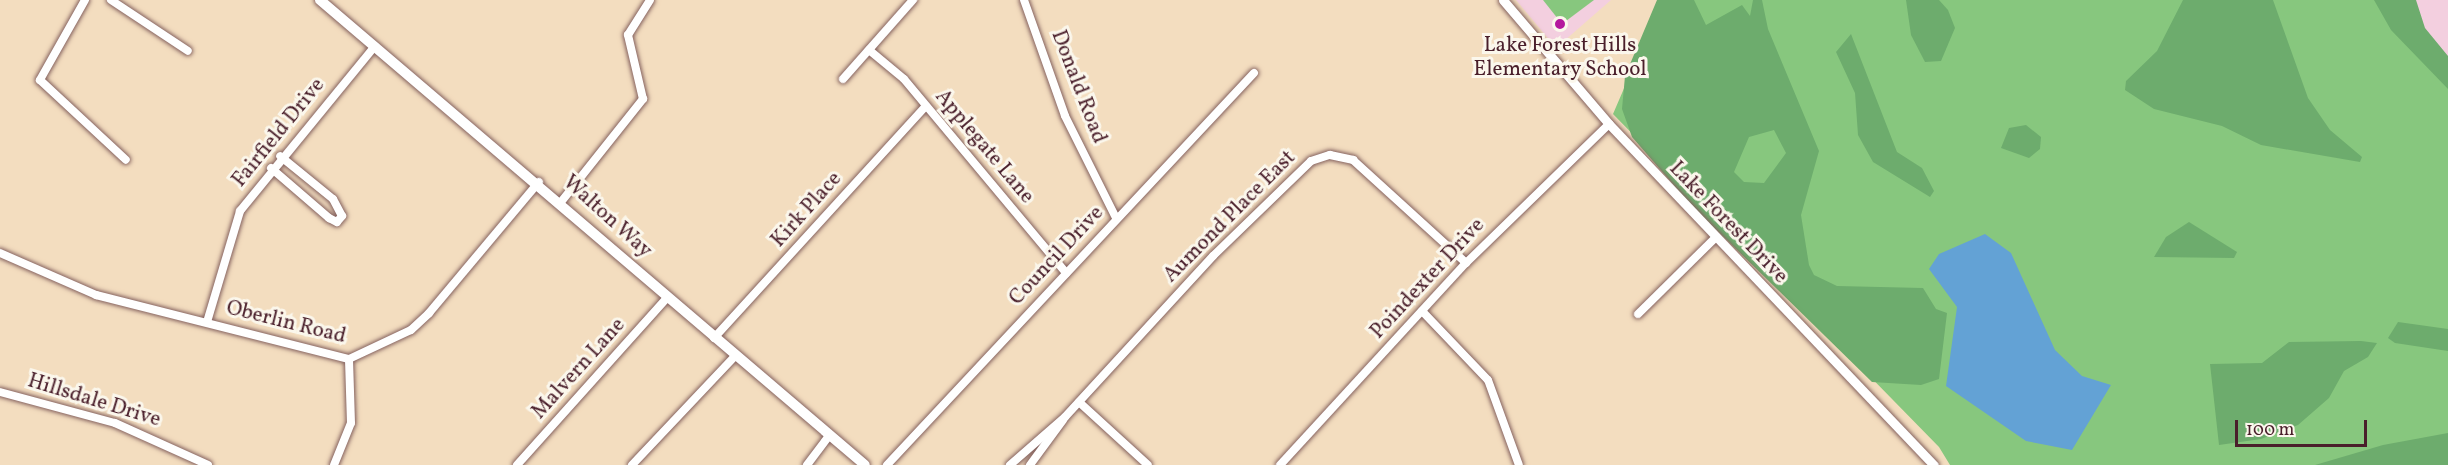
<!DOCTYPE html>
<style>
body{margin:0}
#map{position:relative;width:2448px;height:465px;overflow:hidden;background:#f3ddbf;font-family:Vollkorn,serif}
div>[style]{position:absolute}
[style*='--x']{left:calc(var(--x)*1px);top:calc(var(--y)*1px);width:calc(var(--w)*1px);rotate:calc(var(--a)*1deg)}
.built>*{inset:0;background:#f3cfdf}
.green>*{inset:0;background:#87c77e}
.forest>*{inset:0;background:#6dac6d}
.water>*{inset:0;background:#63a2d5}
.roads{filter:drop-shadow(0 0 2px #85625f) drop-shadow(0 0 2px #85625f)}
.minor>*{height:8px;margin:-4px;padding:0 4px;transform-origin:4px;border-radius:4px;background:#fff}
.tertiary>*{height:9px;margin:-4.5px;padding:0 4.5px;transform-origin:4.5px;border-radius:4.5px;background:#fff}
.secondary>*{height:10px;margin:-5px;padding:0 5px;transform-origin:5px;border-radius:5px;background:#fff}
.dots>*{width:16px;height:16px;translate:-50% -50%;box-sizing:border-box;border:3px solid #fbf7ec;border-radius:50%}
span{translate:-50% -50%;white-space:nowrap;text-align:center;line-height:1.15;-webkit-text-stroke:6px #fbf7ec;paint-order:stroke}
.poi-label{font-size:21px;color:#4a1f2b}
.street-label{font-size:21px;color:#4a1f2b}
.scale{position:absolute;left:2235px;top:420px;width:132px;height:27px;box-sizing:border-box;border:3px solid #4a1f2b;border-top:0;padding-left:8px;font-size:18px;line-height:21px;white-space:nowrap;color:#4a1f2b;-webkit-text-stroke:4px #fbf7ec;paint-order:stroke}
</style>
<div id="map">
<div class="built">
<i style="clip-path:polygon(1516px 0,1611px 0,1556px 48px)"></i>
<i style="clip-path:polygon(2397px 0,2448px 0,2448px 65px)"></i>
</div>
<div class="green">
<i style="clip-path:polygon(1543px 0,1594px 0,1562px 24px)"></i>
<i style="clip-path:polygon(1662px 0,2394px 0,2448px 70px,2448px 465px,1950px 465px,1939px 447px,1613px 114px)"></i>
</div>
<div class="forest">
<i style="clip-path:polygon(evenodd,1657px 0,1694px 0,1706px 25px,1742px 5px,1750px 16px,1753px 0,1762px 0,1768px 29px,1819px 151px,1801px 215px,1809px 265px,1814px 275px,1837px 286px,1923px 288px,1936px 309px,1947px 313px,1939px 379px,1921px 385px,1872px 382px,1692px 206px,1632px 137px,1622px 109px,1625px 76px,1657px 0,1774px 130px,1786px 153px,1764px 183px,1744px 182px,1734px 172px,1749px 137px,1774px 130px)"></i>
<i style="clip-path:polygon(1906px 0,1939px 0,1948px 10px,1955px 28px,1941px 61px,1925px 62px,1911px 35px)"></i>
<i style="clip-path:polygon(2183px 0,2273px 0,2308px 98px,2330px 130px,2362px 157px,2360px 162px,2261px 145px,2222px 126px,2154px 109px,2125px 90px,2126px 81px,2157px 51px)"></i>
<i style="clip-path:polygon(2374px 0,2416px 0,2425px 28px,2448px 56px,2448px 89px,2391px 30px)"></i>
<i style="clip-path:polygon(1851px 34px,1897px 152px,1922px 168px,1934px 191px,1930px 197px,1873px 162px,1858px 135px,1855px 93px,1836px 52px)"></i>
<i style="clip-path:polygon(2026px 125px,2041px 137px,2040px 149px,2029px 158px,2001px 148px,2009px 128px)"></i>
<i style="clip-path:polygon(2189px 222px,2237px 252px,2234px 258px,2154px 257px,2166px 237px)"></i>
<i style="clip-path:polygon(2398px 322px,2448px 329px,2448px 351px,2395px 343px,2388px 338px)"></i>
<i style="clip-path:polygon(2361px 341px,2377px 343px,2368px 357px,2344px 371px,2329px 398px,2298px 425px,2261px 439px,2219px 445px,2210px 364px,2262px 363px,2289px 342px)"></i>
<i style="clip-path:polygon(2448px 433px,2448px 465px,2315px 465px,2383px 445px)"></i>
</div>
<div class="water">
<i style="clip-path:polygon(1985px 234px,2011px 253px,2055px 350px,2082px 376px,2111px 385px,2072px 450px,2026px 441px,1946px 386px,1957px 307px,1929px 269px,1939px 254px)"></i>
</div>
<div class="roads">
<div class="minor">
<i style="--x:85;--y:0;--w:92;--a:119.4"></i>
<i style="--x:40;--y:80;--w:117;--a:42.9"></i>
<i style="--x:111;--y:0;--w:92;--a:33.5"></i>
<i style="--x:1024;--y:0;--w:123;--a:70.5"></i>
<i style="--x:1065;--y:116;--w:114;--a:63.4"></i>
<i style="--x:869;--y:50;--w:45;--a:39.6"></i>
<i style="--x:904;--y:79;--w:253;--a:50.1"></i>
<i style="--x:843;--y:79;--w:106;--a:-48.5"></i>
<i style="--x:271;--y:168;--w:77;--a:40.8"></i>
<i style="--x:329;--y:218;--w:9;--a:27"></i>
<i style="--x:337;--y:222;--w:8;--a:-50"></i>
<i style="--x:342;--y:216;--w:19;--a:-118"></i>
<i style="--x:333;--y:199;--w:68;--a:-140.9"></i>
<i style="--x:561;--y:202;--w:132;--a:-51.5"></i>
<i style="--x:643;--y:99;--w:66;--a:-103.2"></i>
<i style="--x:628;--y:35;--w:41;--a:-57.8"></i>
<i style="--x:0;--y:253;--w:105;--a:23.6"></i>
<i style="--x:96;--y:295;--w:261;--a:14.2"></i>
<i style="--x:349;--y:359;--w:68;--a:-25.1"></i>
<i style="--x:411;--y:330;--w:25;--a:-43"></i>
<i style="--x:429;--y:313;--w:171;--a:-50"></i>
<i style="--x:1422;--y:311;--w:95;--a:46.3"></i>
<i style="--x:1488;--y:380;--w:90;--a:70"></i>
<i style="--x:1638;--y:314;--w:108;--a:-44.6"></i>
<i style="--x:207;--y:322;--w:116;--a:-73.4"></i>
<i style="--x:240;--y:211;--w:213;--a:-50.7"></i>
<i style="--x:714;--y:338;--w:314;--a:-47.6"></i>
<i style="--x:0;--y:392;--w:119;--a:15.1"></i>
<i style="--x:115;--y:423;--w:102;--a:24.3"></i>
<i style="--x:1079;--y:402;--w:93;--a:42.4"></i>
<i style="--x:334;--y:465;--w:45;--a:-68"></i>
<i style="--x:351;--y:423;--w:64;--a:-91.8"></i>
<i style="--x:517;--y:465;--w:226;--a:-48.1"></i>
<i style="--x:632;--y:465;--w:150;--a:-46.6"></i>
<i style="--x:807;--y:465;--w:38;--a:-53"></i>
<i style="--x:887;--y:465;--w:537;--a:-46.89"></i>
<i style="--x:1010;--y:465;--w:73;--a:-41.1"></i>
<i style="--x:1065;--y:417;--w:219;--a:-47.4"></i>
<i style="--x:1213;--y:256;--w:136;--a:-44.1"></i>
<i style="--x:1311;--y:161;--w:20;--a:-18"></i>
<i style="--x:1330;--y:155;--w:24;--a:12"></i>
<i style="--x:1353;--y:160;--w:153;--a:42.3"></i>
<i style="--x:1030;--y:465;--w:56;--a:-53.7"></i>
<i style="--x:1280;--y:465;--w:275;--a:-47.4"></i>
<i style="--x:1466;--y:263;--w:199;--a:-44.2"></i>
</div>
<div class="tertiary">
<i style="--x:1503;--y:0;--w:163;--a:49.5"></i>
<i style="--x:1609;--y:124;--w:471;--a:46.4"></i>
</div>
<div class="secondary">
<i style="--x:320;--y:0;--w:716;--a:40.47"></i>
</div>
</div>
<div class="dots">
<i style="left:1560px;top:24px;background:#b5179e"></i>
</div>
<div class="poi-label">
<span style="left:1560px;top:58px">Lake Forest Hills<br>Elementary School</span>
</div>
<div class="street-label">
<span style="left:1078px;top:87px;rotate:69deg">Donald Road</span>
<span style="left:279px;top:133px;rotate:-51deg">Fairfield Drive</span>
<span style="left:984px;top:147px;rotate:50deg">Applegate Lane</span>
<span style="left:807px;top:210px;rotate:-48deg">Kirk Place</span>
<span style="left:607px;top:217px;rotate:42deg">Walton Way</span>
<span style="left:1230px;top:217px;rotate:-45deg">Aumond Place East</span>
<span style="left:1728px;top:223px;rotate:46deg">Lake Forest Drive</span>
<span style="left:1057px;top:256px;rotate:-47deg">Council Drive</span>
<span style="left:1428px;top:279px;rotate:-47deg">Poindexter Drive</span>
<span style="left:286px;top:323px;rotate:14deg">Oberlin Road</span>
<span style="left:579px;top:369px;rotate:-48deg">Malvern Lane</span>
<span style="left:94px;top:401px;rotate:17deg">Hillsdale Drive</span>
</div>
<div class="scale">100 m</div>
</div>
